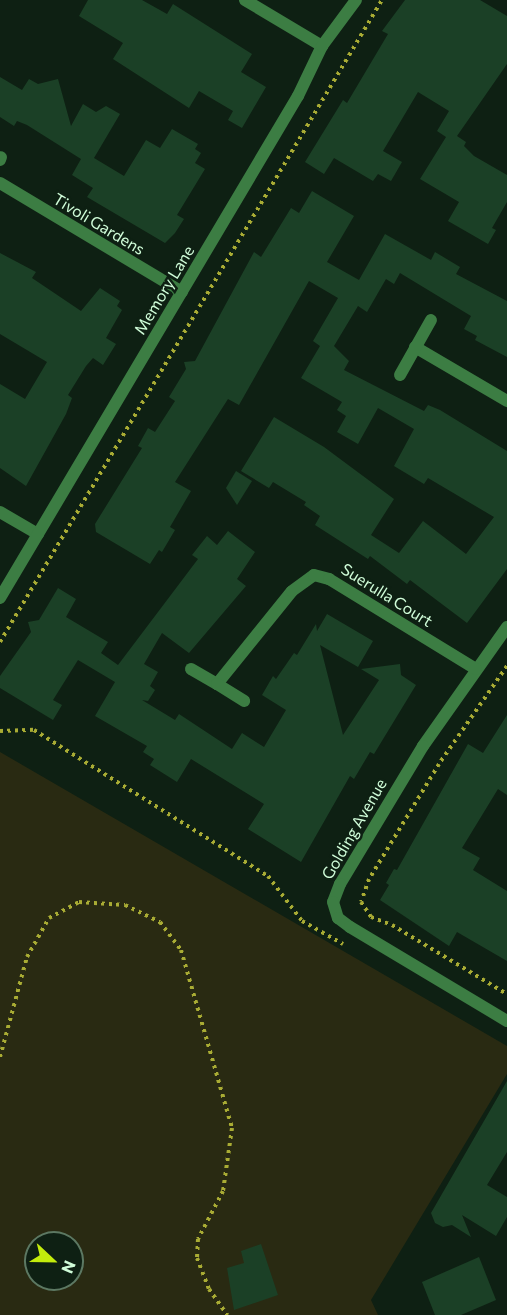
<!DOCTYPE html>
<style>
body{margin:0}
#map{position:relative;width:507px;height:1315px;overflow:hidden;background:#0e2013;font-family:Commissioner,sans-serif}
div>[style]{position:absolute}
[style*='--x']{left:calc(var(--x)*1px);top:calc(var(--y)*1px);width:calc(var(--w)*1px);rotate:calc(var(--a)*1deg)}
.green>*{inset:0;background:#292a12}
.building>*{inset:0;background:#1b4026}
.path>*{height:4px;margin-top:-2px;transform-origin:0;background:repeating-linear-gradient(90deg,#a9ac34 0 3px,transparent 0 7.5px)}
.street>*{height:12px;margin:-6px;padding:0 6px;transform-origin:6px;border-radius:6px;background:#3c7d43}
span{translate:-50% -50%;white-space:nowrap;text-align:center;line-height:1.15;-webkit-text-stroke:5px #0e2013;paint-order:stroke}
.street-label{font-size:16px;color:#d0fdd9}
.north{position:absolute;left:24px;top:1231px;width:60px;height:60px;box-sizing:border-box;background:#0e2013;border:2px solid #5c7862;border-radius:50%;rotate:112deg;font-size:16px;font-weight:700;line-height:24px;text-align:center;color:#d0fdd9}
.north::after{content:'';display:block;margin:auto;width:21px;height:27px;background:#c3ec0c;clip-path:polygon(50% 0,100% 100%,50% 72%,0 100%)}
</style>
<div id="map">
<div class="green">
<i style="clip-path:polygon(evenodd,0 752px,507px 1046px,507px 1074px,371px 1300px,378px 1315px,0 1315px,0 752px,36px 1243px,72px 1243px,72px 1279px,36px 1279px,36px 1243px)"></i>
</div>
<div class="building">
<i style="clip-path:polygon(88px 0,142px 0,167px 14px,173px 4px,252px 54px,241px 72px,266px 87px,242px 128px,228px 120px,233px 111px,199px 91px,189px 108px,113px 59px,123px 43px,79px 16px)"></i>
<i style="clip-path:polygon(405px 0,480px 0,507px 16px,507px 64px,457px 136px,466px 142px,464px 146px,474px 156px,507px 175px,507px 202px,492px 228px,496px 230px,488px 244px,448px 221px,459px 202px,420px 179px,446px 137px,437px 131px,449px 111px,418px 92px,383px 151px,402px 162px,391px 181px,378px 174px,373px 181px,334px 158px,324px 174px,305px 162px,343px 100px,347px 103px,388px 34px,382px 31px)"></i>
<i style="clip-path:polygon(0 77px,22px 90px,29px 79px,38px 84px,58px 79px,71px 126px,83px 104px,96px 112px,106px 106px,120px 114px,94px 158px,124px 176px,146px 140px,160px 148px,172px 129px,198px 144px,195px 149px,201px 153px,195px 163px,205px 169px,177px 215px,184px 219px,175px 233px,165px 243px,87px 197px,93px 188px,72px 175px,81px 159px,27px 125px,17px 121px,14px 126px,0 117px)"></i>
<i style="clip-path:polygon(312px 191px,354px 216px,327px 262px,359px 280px,385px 234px,431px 260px,435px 252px,460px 267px,456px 274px,507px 301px,507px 357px,475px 340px,477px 336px,464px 329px,471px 316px,400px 273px,394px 284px,386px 279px,367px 312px,358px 306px,334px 346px,349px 361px,344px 370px,424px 411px,428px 405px,440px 410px,507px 451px,507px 569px,467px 623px,410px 580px,407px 584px,370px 556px,368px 559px,315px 525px,320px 516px,304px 505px,306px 502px,273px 482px,269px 488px,241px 471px,274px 417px,324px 447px,394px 499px,371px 535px,399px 553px,423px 521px,466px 554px,494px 517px,428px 478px,424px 484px,394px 466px,414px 429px,378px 408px,358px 444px,337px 432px,346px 416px,337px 410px,342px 402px,301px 378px,320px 346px,313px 341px,338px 298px,309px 281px,239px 405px,228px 399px,175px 482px,191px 491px,170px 527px,175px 530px,162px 552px,159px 550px,150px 564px,96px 532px,95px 524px,142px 448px,138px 446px,148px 428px,155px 432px,175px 401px,169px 397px,186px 369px,184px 362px,195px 361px,254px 252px,261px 257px,291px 208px,299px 213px)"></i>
<i style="clip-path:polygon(0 253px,36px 272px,32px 278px,81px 311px,100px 288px,120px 301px,117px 306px,122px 310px,106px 338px,116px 344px,103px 365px,93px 358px,86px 366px,68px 395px,72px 398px,66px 414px,26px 486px,0 468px,0 384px,25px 399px,47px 362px,0 334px)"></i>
<i style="clip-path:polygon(236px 471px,252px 481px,237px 505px,226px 488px)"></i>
<i style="clip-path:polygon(228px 531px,255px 552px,237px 579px,246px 586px,189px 653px,162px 633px,144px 664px,158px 672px,150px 686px,155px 690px,148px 701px,142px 700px,175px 720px,179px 714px,232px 749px,242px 733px,264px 747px,286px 710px,262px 695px,273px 676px,276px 679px,294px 653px,297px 655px,316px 624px,317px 631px,327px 614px,373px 641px,358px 667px,320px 645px,343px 735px,379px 680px,361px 669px,400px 664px,401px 675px,416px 685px,374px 754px,370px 752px,354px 779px,350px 776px,301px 862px,248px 829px,264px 804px,191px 759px,177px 782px,150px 765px,154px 759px,143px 752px,147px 746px,95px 716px,115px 682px,78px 660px,53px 700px,62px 705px,53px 720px,0 688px,0 676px,31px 632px,28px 622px,39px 620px,58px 588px,76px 599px,66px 617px,108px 642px,101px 653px,118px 665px,198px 559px,192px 555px,207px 536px,217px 545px)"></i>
<i style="clip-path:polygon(507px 715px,507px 795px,498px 789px,462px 848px,480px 858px,473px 870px,507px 891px,507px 961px,457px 932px,449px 946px,380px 900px,389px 885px,386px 883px,394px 869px,397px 870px,468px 744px,483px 753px)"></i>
<i style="clip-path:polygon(507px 1081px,507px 1152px,487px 1185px,507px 1197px,507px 1217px,496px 1236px,462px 1215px,471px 1237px,452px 1225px,443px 1227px,435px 1223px,431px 1213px)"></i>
<i style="clip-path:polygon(261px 1244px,278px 1295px,234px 1310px,227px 1268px,244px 1263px,241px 1251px)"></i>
<i style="clip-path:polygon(479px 1257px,496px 1300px,461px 1315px,435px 1315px,422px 1282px)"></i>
</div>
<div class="path">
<i style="--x:0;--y:642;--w:747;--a:-59.25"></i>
<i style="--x:507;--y:666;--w:119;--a:124.8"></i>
<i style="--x:439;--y:764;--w:135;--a:121.3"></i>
<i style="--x:369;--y:879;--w:24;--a:109"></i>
<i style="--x:361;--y:902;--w:18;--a:56"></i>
<i style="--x:371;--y:917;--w:22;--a:21"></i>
<i style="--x:392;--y:925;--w:134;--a:31"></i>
<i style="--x:0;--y:731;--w:34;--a:-2"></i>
<i style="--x:34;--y:730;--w:276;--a:32"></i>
<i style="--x:268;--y:876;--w:56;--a:52.9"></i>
<i style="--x:302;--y:921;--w:47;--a:29.3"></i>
<i style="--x:0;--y:1057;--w:104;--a:-74.9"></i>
<i style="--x:27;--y:957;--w:45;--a:-60.6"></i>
<i style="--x:49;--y:918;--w:34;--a:-28"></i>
<i style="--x:79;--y:902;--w:46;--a:3.7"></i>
<i style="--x:125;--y:905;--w:39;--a:26"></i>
<i style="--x:160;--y:922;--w:35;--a:53"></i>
<i style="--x:181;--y:950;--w:185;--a:74"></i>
<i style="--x:232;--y:1128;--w:64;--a:98.1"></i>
<i style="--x:223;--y:1191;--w:54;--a:117.5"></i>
<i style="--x:198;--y:1239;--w:19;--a:93"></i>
<i style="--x:197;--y:1258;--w:33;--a:69"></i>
<i style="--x:209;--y:1289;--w:32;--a:55"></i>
</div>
<div class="street">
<i style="--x:245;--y:0;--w:90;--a:30.9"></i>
<i style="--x:0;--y:160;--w:3;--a:-72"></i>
<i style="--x:0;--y:183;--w:212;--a:30.9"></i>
<i style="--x:415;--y:347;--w:107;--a:30.4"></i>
<i style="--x:400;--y:375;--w:63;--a:-60.6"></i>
<i style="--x:0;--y:512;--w:44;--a:30.1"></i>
<i style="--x:0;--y:598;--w:584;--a:-59.31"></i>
<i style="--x:298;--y:96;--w:55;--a:-64.4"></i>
<i style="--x:322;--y:46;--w:57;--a:-53.5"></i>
<i style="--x:507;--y:627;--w:146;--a:125.2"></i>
<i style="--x:423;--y:746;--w:161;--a:121"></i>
<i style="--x:340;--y:884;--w:19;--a:111"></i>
<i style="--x:333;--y:902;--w:17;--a:73"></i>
<i style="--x:338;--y:918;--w:15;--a:37"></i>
<i style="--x:350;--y:927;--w:183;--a:30.9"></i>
<i style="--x:191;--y:669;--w:30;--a:30"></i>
<i style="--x:217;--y:684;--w:119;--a:-51.1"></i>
<i style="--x:292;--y:591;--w:27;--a:-36"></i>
<i style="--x:314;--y:575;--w:16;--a:15"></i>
<i style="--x:329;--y:579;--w:172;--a:31.5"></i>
<i style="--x:217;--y:684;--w:32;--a:32"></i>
</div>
<div class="street-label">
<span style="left:99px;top:224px;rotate:31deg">Tivoli Gardens</span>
<span style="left:164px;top:290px;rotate:-59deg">Memory Lane</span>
<span style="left:387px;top:595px;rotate:32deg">Suerulla Court</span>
<span style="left:354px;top:829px;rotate:-60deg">Golding Avenue</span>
</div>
<div class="north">N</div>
</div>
